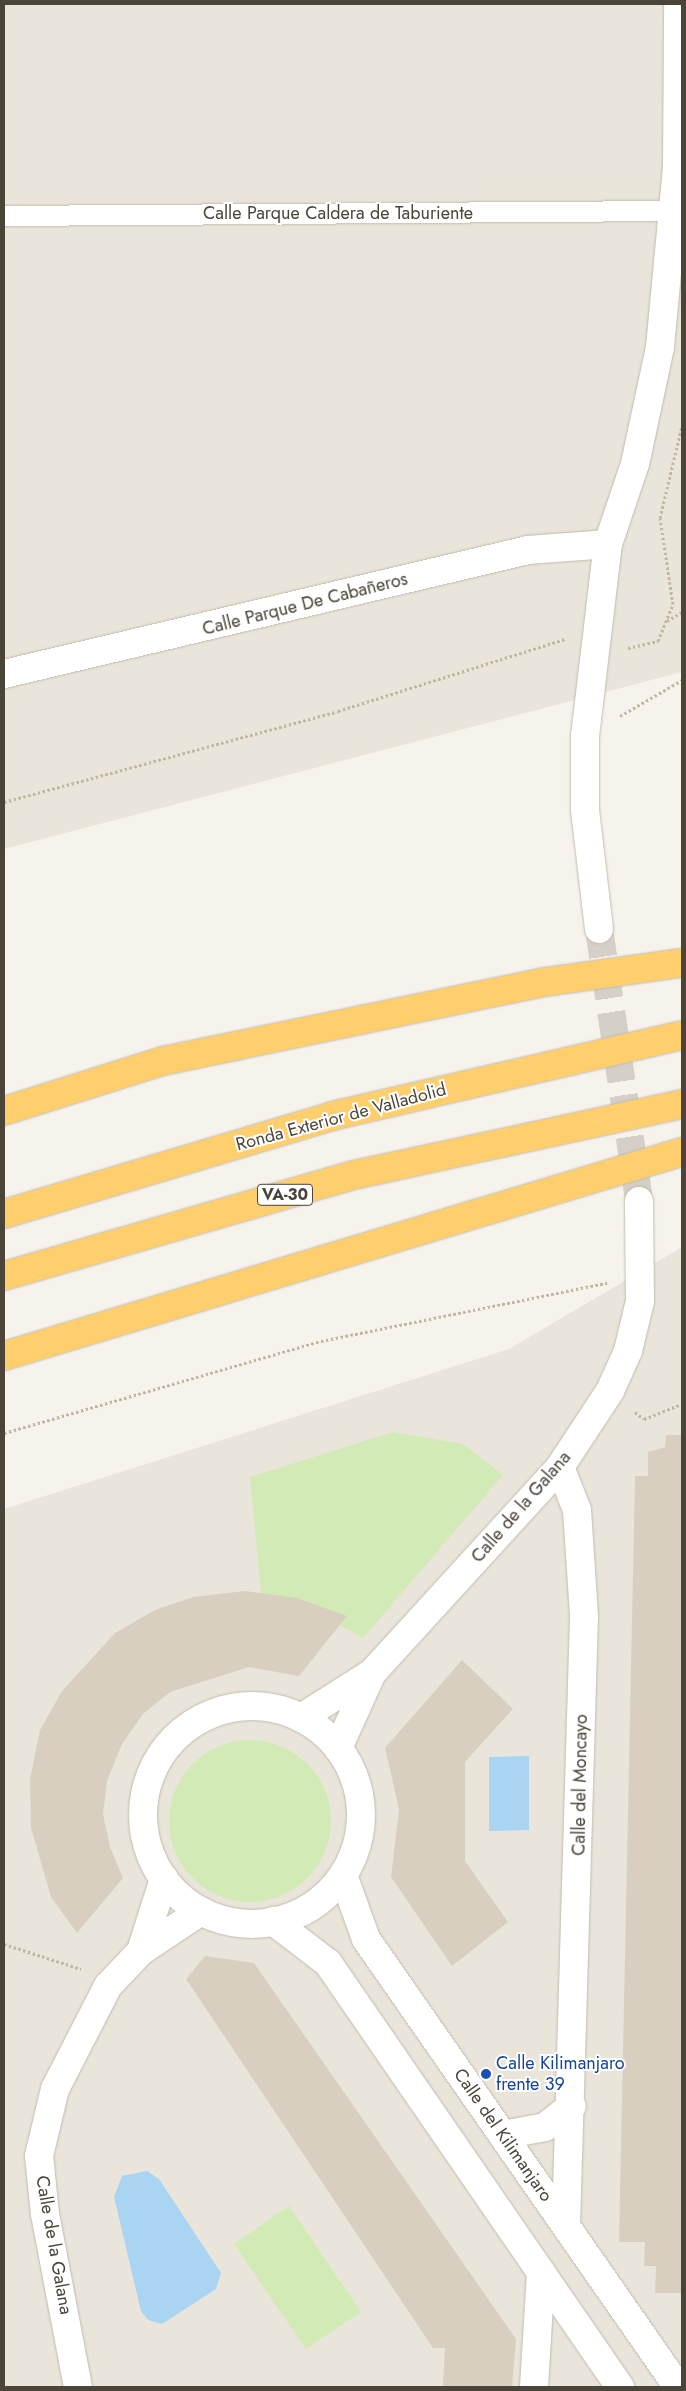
<!DOCTYPE html>
<meta charset="utf-8">
<style>
body{margin:0}
#map{position:relative;width:686px;height:2391px;overflow:hidden;background:#f6f3ec;font-family:Jost,sans-serif}
div>[style]{position:absolute}
[style*='--x']{left:calc(var(--x)*1px);top:calc(var(--y)*1px);width:calc(var(--w)*1px);rotate:calc(var(--a)*1deg)}
.residential>*{inset:0;background:#eae5da}
.green>*{inset:0;background:#d2eab5}
.round{border-radius:50%}
.water>*{inset:0;background:#a9d4f2}
.building>*{inset:0;background:#d8cfc1}
.minor-tunnel>*{height:28px;margin-top:-14px;transform-origin:0;background:repeating-linear-gradient(90deg,#d4d0c8 0 28px,transparent 0 42px)}
.path>*{height:3px;margin-top:-1.5px;transform-origin:0;background:repeating-linear-gradient(90deg,#c4b79f 0 2.5px,transparent 0 5px)}
.roads{filter:drop-shadow(0 0 1px #c2bbae) drop-shadow(0 0 1px #c2bbae)}
.service>*{height:20px;margin:-10px;padding:0 10px;transform-origin:10px;border-radius:10px;background:#fff}
.minor>*{height:28px;margin:-14px;padding:0 14px;transform-origin:14px;border-radius:14px;background:#fff}
.minor>.ring{margin:-14px;padding:0;box-sizing:content-box;background:none;border:28px solid #fff;border-radius:50%}
.motorway>*{height:28px;margin:-14px;padding:0 14px;transform-origin:14px;border-radius:14px;background:#ffcf6e}
.dots>*{width:14px;height:14px;translate:-50% -50%;box-sizing:border-box;border:2px solid #fff;border-radius:50%}
span{translate:-50% -50%;white-space:nowrap;text-align:center;line-height:1.15;-webkit-text-stroke:4px #fff;paint-order:stroke}
.shield-label span{padding:1px 4px;background:#fff;border:1px solid;border-radius:4px;-webkit-text-stroke-width:0}
.shield-label{font-size:16px;color:#4b4439;font-weight:700}
.street-label{font-size:18px;color:#4b4439}
.transit-label{font-size:18px;color:#164399}
.left{translate:0 -50%;text-align:left}
.frame{position:absolute;inset:0;border:5px solid #4b4439;pointer-events:none}
</style>
<div id="map">
<div class="residential">
<i style="clip-path:polygon(4px 4px,682px 4px,682px 672px,4px 849px)"></i>
<i style="clip-path:polygon(682px 1247px,682px 2387px,4px 2387px,4px 1509px,509px 1349px)"></i>
</div>
<div class="green">
<i style="clip-path:polygon(393px 1432px,463px 1444px,503px 1475px,363px 1638px,340px 1625px,347px 1616px,261px 1593px,250px 1477px)"></i>
<i class="round" style="left:169px;top:1740px;width:162px;height:162px"></i>
<i style="clip-path:polygon(289px 2206px,361px 2312px,306px 2349px,234px 2244px)"></i>
</div>
<div class="water">
<i style="clip-path:polygon(529px 1756px,529px 1830px,489px 1831px,489px 1757px)"></i>
<i style="clip-path:polygon(147px 2171px,159px 2179px,221px 2273px,216px 2289px,162px 2324px,148px 2320px,141px 2311px,114px 2197px,122px 2176px)"></i>
</div>
<div class="building">
<i style="clip-path:polygon(666px 1435px,682px 1435px,682px 2293px,655px 2293px,656px 2266px,644px 2266px,645px 2242px,619px 2242px,635px 1476px,648px 1476px,648px 1452px,665px 1447px)"></i>
<i style="clip-path:polygon(245px 1591px,297px 1598px,347px 1616px,299px 1676px,249px 1667px,170px 1692px,143px 1714px,122px 1744px,107px 1781px,103px 1814px,110px 1847px,123px 1878px,77px 1933px,51px 1897px,31px 1828px,30px 1779px,40px 1730px,62px 1691px,115px 1633px,155px 1610px,193px 1597px)"></i>
<i style="clip-path:polygon(462px 1660px,513px 1709px,465px 1762px,465px 1861px,508px 1922px,452px 1966px,391px 1877px,399px 1809px,385px 1748px)"></i>
<i style="clip-path:polygon(205px 1956px,254px 1963px,516px 2339px,512px 2387px,443px 2387px,445px 2348px,433px 2348px,186px 1979px)"></i>
</div>
<div class="minor-tunnel">
<i style="--x:599;--y:929;--w:275;--a:81.6"></i>
</div>
<div class="path">
<i style="--x:667;--y:621;--w:17;--a:-31"></i>
<i style="--x:628;--y:648;--w:31;--a:-13"></i>
<i style="--x:658;--y:641;--w:40;--a:-68"></i>
<i style="--x:673;--y:604;--w:87;--a:-98.6"></i>
<i style="--x:660;--y:518;--w:95;--a:-76.6"></i>
<i style="--x:620;--y:716;--w:72;--a:-30.1"></i>
<i style="--x:4;--y:802;--w:346;--a:-15.2"></i>
<i style="--x:338;--y:711;--w:238;--a:-17.6"></i>
<i style="--x:635;--y:1412;--w:11;--a:38"></i>
<i style="--x:644;--y:1419;--w:41;--a:-21.5"></i>
<i style="--x:4;--y:1433;--w:330;--a:-16.2"></i>
<i style="--x:321;--y:1341;--w:292;--a:-11.5"></i>
<i style="--x:4;--y:1944;--w:81;--a:18"></i>
</div>
<div class="roads">
<div class="service">
<i style="--x:4;--y:216;--w:668;--a:-0.43"></i>
</div>
<div class="minor">
<i style="--x:4;--y:674;--w:538;--a:-13.31"></i>
<i style="--x:528;--y:550;--w:80;--a:-4.3"></i>
<i style="--x:599;--y:929;--w:121;--a:-96.7"></i>
<i style="--x:585;--y:809;--w:73;--a:-90"></i>
<i style="--x:585;--y:736;--w:193;--a:-83.2"></i>
<i style="--x:608;--y:544;--w:84;--a:-71.4"></i>
<i style="--x:635;--y:464;--w:120;--a:-77.9"></i>
<i style="--x:660;--y:347;--w:181;--a:-84.6"></i>
<i style="--x:677;--y:167;--w:163;--a:-89.6"></i>
<i style="--x:560;--y:1467;--w:46;--a:68.4"></i>
<i style="--x:577;--y:1510;--w:106;--a:86.2"></i>
<i style="--x:584;--y:1616;--w:610;--a:91.69"></i>
<i class="ring" style="left:143px;top:1706px;width:190px;height:190px"></i>
<i style="--x:301;--y:1718;--w:84;--a:-32.4"></i>
<i style="--x:372;--y:1673;--w:279;--a:-47.6"></i>
<i style="--x:560;--y:1467;--w:91;--a:-56.7"></i>
<i style="--x:610;--y:1391;--w:44;--a:-65.8"></i>
<i style="--x:628;--y:1351;--w:51;--a:-76.5"></i>
<i style="--x:640;--y:1301;--w:100;--a:-90.6"></i>
<i style="--x:338;--y:1748;--w:82;--a:-65.6"></i>
<i style="--x:343;--y:1875;--w:68;--a:70.2"></i>
<i style="--x:366;--y:1939;--w:546;--a:55.15"></i>
<i style="--x:273;--y:1921;--w:69;--a:37.4"></i>
<i style="--x:328;--y:1963;--w:515;--a:55.45"></i>
<i style="--x:141;--y:1951;--w:76;--a:-72.3"></i>
<i style="--x:503;--y:2135;--w:43;--a:-10.8"></i>
<i style="--x:545;--y:2127;--w:34;--a:-38"></i>
<i style="--x:78;--y:2387;--w:176;--a:-100.8"></i>
<i style="--x:45;--y:2214;--w:58;--a:-95.9"></i>
<i style="--x:39;--y:2156;--w:69;--a:-76.6"></i>
<i style="--x:55;--y:2089;--w:116;--a:-62.8"></i>
<i style="--x:108;--y:1986;--w:48;--a:-46.7"></i>
<i style="--x:141;--y:1951;--w:72;--a:-33.7"></i>
<i style="--x:534;--y:2387;--w:115;--a:-86.5"></i>
</div>
<div class="motorway">
<i style="--x:4;--y:1111;--w:167;--a:-17.5"></i>
<i style="--x:163;--y:1061;--w:391;--a:-11.7"></i>
<i style="--x:546;--y:982;--w:137;--a:-8"></i>
<i style="--x:4;--y:1214;--w:342;--a:-16.6"></i>
<i style="--x:332;--y:1116;--w:359;--a:-13"></i>
<i style="--x:4;--y:1276;--w:364;--a:-16.1"></i>
<i style="--x:354;--y:1175;--w:336;--a:-12.2"></i>
<i style="--x:4;--y:1356;--w:708;--a:-16.75"></i>
</div>
</div>
<div class="dots">
<i style="left:486px;top:2074px;background:#1a4fb4"></i>
</div>
<div class="shield-label">
<span style="left:285px;top:1195px">VA-30</span>
</div>
<div class="street-label">
<span style="left:338px;top:213px">Calle Parque Caldera de Taburiente</span>
<span style="left:305px;top:604px;rotate:-14deg">Calle Parque De Cabañeros</span>
<span style="left:341px;top:1117px;rotate:-15deg">Ronda Exterior de Valladolid</span>
<span style="left:521px;top:1507px;rotate:-49deg">Calle de la Galana</span>
<span style="left:580px;top:1785px;rotate:-89deg">Calle del Moncayo</span>
<span style="left:503px;top:2135px;rotate:55deg">Calle del Kilimanjaro</span>
<span style="left:54px;top:2245px;rotate:80deg">Calle de la Galana</span>
</div>
<div class="transit-label">
<span class="left" style="left:496px;top:2074px">Calle Kilimanjaro<br>frente 39</span>
</div>
<div class="frame"></div>
</div>
